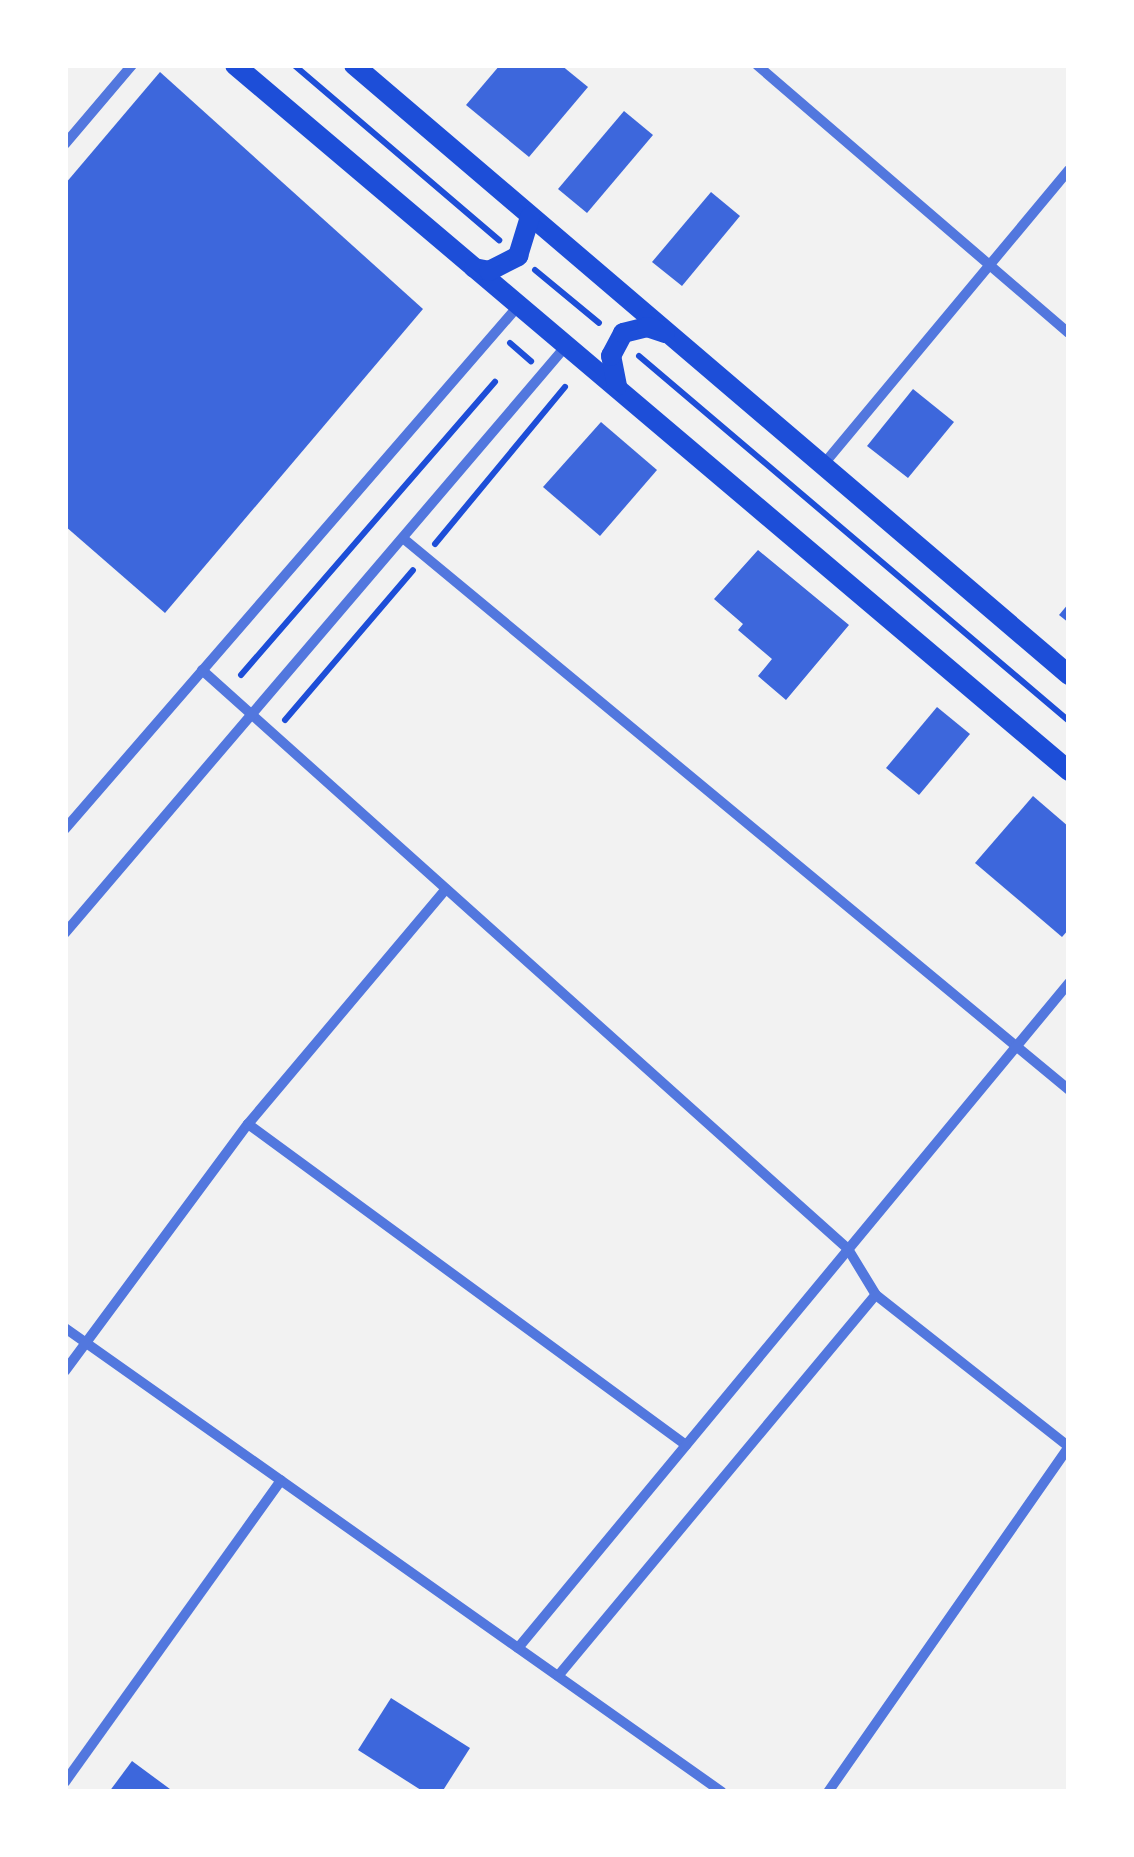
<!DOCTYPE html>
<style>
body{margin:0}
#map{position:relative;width:1134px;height:1857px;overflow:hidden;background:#f2f2f2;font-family:Karla,sans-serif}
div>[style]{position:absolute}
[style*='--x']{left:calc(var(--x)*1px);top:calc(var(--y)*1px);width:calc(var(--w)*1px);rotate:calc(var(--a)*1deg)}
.building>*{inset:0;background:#3d67dc}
.path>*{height:6px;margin:-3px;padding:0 3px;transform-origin:3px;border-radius:3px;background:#1d4ed8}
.minor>*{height:10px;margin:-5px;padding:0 5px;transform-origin:5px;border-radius:5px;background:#5277de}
.secondary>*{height:20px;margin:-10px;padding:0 10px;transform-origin:10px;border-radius:10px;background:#1d4ed8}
span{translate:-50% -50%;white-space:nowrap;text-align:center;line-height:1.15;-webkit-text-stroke:8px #fff;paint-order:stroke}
.frame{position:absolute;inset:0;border:68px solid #fff;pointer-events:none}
</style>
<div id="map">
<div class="building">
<i style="clip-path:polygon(500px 65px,561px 65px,588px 87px,529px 157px,466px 105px)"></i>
<i style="clip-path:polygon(160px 72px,423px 309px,165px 613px,65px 526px,65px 184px)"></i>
<i style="clip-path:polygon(624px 111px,653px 135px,587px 213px,558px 189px)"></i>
<i style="clip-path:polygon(711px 192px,740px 216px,682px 286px,652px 262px)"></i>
<i style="clip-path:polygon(913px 389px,954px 422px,908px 478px,867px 446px)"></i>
<i style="clip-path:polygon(601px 422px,657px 470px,600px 536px,543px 487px)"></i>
<i style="clip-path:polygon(758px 550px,849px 625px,786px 700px,758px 676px,772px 659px,738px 630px,743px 624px,714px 599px)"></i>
<i style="clip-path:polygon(1069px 603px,1069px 623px,1059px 615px)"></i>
<i style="clip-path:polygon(937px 707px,970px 734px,919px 795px,886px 768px)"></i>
<i style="clip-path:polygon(1033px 796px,1069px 827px,1069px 929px,1062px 937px,975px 863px)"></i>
<i style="clip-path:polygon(391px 1698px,470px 1748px,442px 1792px,424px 1792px,358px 1750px)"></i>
<i style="clip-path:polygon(132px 1761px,174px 1792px,109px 1792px)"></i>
</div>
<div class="path">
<i style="--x:294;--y:65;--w:270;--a:40.5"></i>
<i style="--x:535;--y:270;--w:83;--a:39.6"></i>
<i style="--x:510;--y:343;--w:28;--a:41"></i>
<i style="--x:639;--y:356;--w:564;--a:40.33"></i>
<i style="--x:435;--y:544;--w:204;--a:-50.4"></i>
<i style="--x:241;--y:675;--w:388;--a:-49.1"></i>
<i style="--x:285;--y:720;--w:197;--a:-49.5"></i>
</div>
<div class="minor">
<i style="--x:757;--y:65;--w:411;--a:40.7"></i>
<i style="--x:65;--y:144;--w:104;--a:-49.7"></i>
<i style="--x:823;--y:465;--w:384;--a:-50.2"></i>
<i style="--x:404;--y:539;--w:864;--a:39.64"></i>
<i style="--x:202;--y:670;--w:868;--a:41.87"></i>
<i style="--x:848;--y:1249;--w:54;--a:58.7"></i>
<i style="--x:876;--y:1295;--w:246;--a:38.2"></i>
<i style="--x:65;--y:829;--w:693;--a:-49.09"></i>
<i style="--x:65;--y:933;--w:772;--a:-49.52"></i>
<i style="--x:248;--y:1124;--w:543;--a:36.24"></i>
<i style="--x:65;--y:1328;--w:804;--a:35.23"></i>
<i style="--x:65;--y:1371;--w:307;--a:-53.5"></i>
<i style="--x:248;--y:1124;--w:307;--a:-49.9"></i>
<i style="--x:518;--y:1648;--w:864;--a:-50.36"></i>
<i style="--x:558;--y:1676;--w:496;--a:-50.2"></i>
<i style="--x:65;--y:1782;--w:371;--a:-54.4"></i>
<i style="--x:828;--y:1792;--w:422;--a:-55.1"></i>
</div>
<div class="secondary">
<i style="--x:235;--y:65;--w:1093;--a:40.25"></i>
<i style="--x:354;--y:65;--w:940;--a:40.47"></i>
<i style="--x:474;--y:268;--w:15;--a:11"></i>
<i style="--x:489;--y:271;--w:33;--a:-27"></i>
<i style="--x:518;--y:256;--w:41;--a:-72.9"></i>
<i style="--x:617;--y:386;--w:31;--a:-101"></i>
<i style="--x:611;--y:356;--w:26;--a:-62"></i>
<i style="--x:623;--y:333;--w:25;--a:-14"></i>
<i style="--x:647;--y:327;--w:19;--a:18"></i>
</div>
<div class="frame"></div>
</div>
